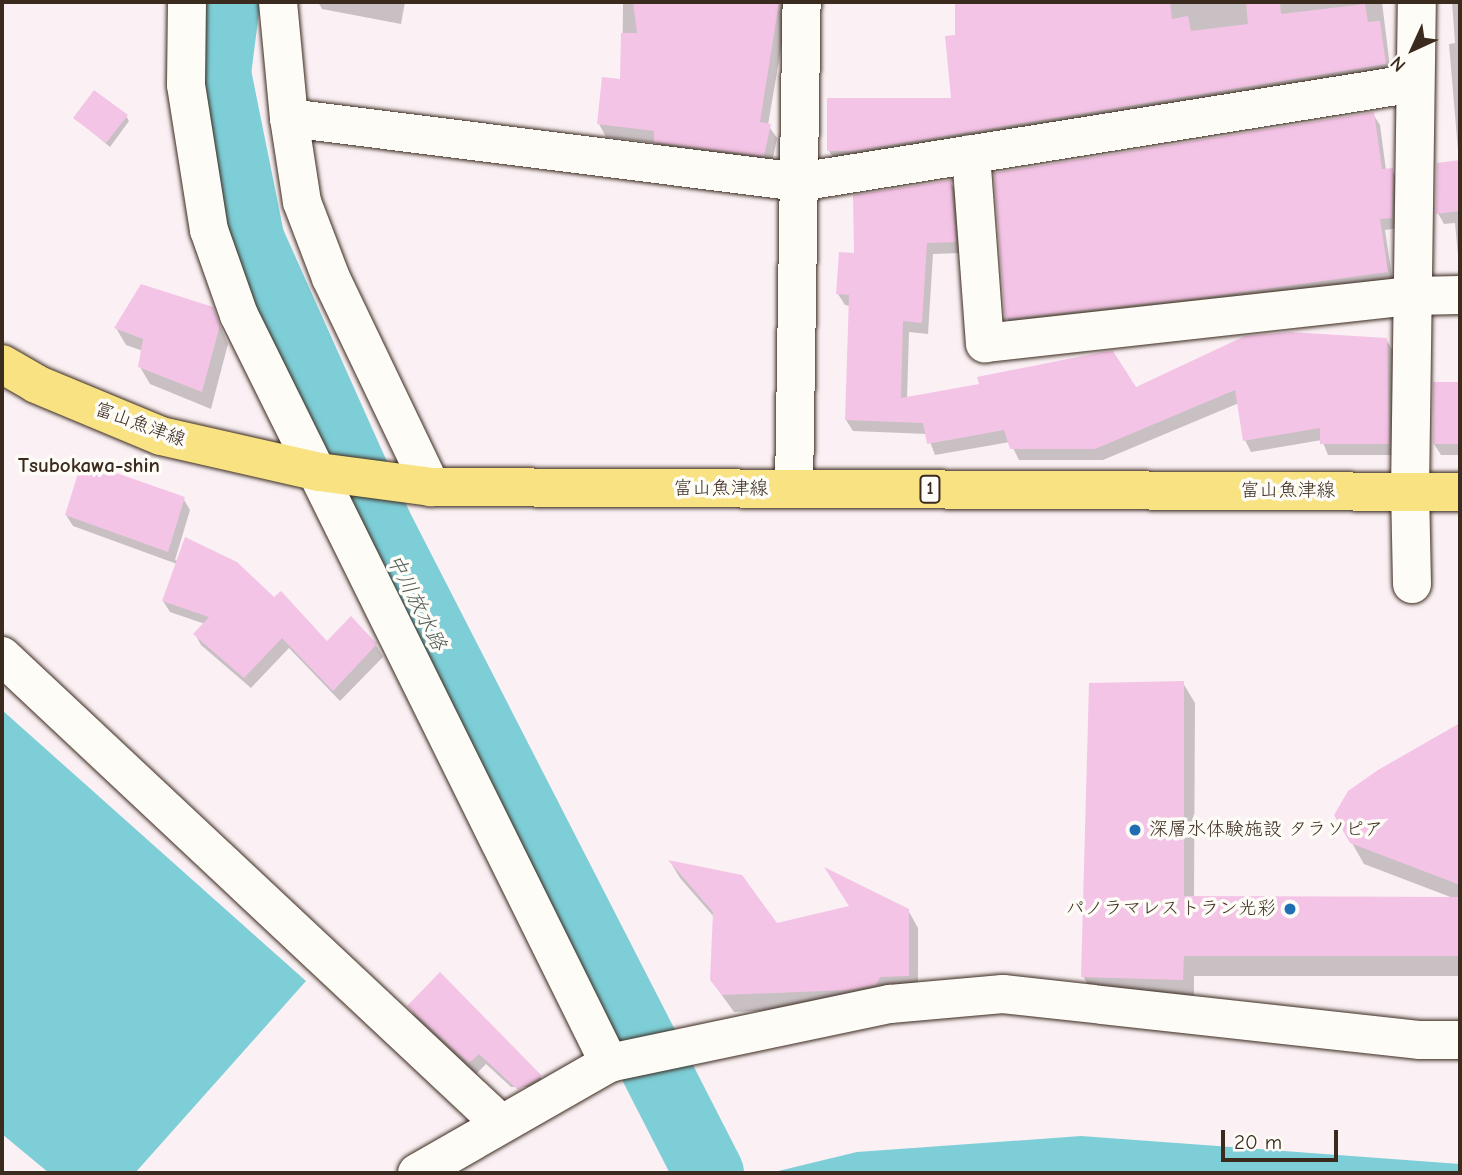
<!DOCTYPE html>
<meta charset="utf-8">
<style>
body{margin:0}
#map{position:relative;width:1462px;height:1175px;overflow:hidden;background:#fbf1f4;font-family:"Comic Neue","Klee One",sans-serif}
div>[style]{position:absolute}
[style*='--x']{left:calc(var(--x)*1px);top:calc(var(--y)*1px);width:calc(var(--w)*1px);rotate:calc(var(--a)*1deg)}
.water>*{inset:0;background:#7eced7}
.shadow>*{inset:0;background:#0003}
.river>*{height:70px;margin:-35px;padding:0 35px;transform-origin:35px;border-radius:35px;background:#7eced7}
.building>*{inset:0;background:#f4c4e6}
.roads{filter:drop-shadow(0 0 2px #3b2a1e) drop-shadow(0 0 2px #3b2a1e)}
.minor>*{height:38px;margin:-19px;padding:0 19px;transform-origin:19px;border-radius:19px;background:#fdfcf7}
.major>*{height:38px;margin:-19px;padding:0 19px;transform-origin:19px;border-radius:19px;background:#f8e281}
.dots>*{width:19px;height:19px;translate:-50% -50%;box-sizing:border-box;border:4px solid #fdfcf7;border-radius:50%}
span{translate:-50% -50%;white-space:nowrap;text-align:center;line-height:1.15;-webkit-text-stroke:7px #fdfcf7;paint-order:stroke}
.shield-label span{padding:2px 5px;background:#fdfcf7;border:2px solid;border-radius:5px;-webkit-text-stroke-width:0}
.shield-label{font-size:18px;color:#3b2a1e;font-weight:700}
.street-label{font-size:19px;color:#3b2a1e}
.poi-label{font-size:19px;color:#3b2a1e}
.left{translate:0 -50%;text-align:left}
.right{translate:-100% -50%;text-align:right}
.neighbourhood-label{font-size:21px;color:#3b2a1e;font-weight:700}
.water-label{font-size:21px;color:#4f5b56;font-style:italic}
.frame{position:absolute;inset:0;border:4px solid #3b2a1e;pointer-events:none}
.north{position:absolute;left:1378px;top:14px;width:70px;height:70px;-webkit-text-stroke:5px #fdfcf7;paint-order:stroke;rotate:225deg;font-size:19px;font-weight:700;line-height:28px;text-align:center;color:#3b2a1e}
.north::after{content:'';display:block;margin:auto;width:24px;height:32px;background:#3b2a1e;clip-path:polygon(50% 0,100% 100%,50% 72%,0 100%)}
.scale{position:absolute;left:1221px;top:1130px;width:117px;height:32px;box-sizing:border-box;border:4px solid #3b2a1e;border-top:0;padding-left:9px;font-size:21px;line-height:24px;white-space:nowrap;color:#3b2a1e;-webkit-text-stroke:5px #fdfcf7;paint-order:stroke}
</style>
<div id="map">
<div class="water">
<i style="clip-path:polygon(2px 710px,306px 981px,135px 1173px,49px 1173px,2px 1134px)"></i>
<i style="clip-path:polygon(1081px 1136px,1460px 1164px,1460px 1173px,770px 1173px,857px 1152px)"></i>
</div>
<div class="shadow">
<i style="clip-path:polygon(318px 2px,405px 2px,401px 24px,322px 9px)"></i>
<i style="clip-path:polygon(619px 2px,789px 2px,768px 125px,777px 138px,771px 168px,663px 154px,656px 143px,606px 137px,599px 124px,622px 81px,623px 4px)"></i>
<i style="clip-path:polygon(957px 2px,1382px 2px,1391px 75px,836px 162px,829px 151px,953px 100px)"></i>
<i style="clip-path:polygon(1452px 2px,1460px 2px,1460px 277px,1455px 223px,1444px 224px,1438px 213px,1459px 162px,1449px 44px,1455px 43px)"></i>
<i style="clip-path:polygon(1373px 114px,1380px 125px,1386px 170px,1392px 170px,1398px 181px,1398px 228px,1385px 230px,1393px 283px,1013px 329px,1007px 318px)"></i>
<i style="clip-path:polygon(126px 116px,129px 121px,110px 147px,75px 118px)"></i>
<i style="clip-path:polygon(950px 182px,957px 193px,961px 253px,933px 254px,928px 334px,909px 332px,907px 399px,1135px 390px,1386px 339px,1393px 351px,1394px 455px,1328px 455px,1322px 440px,1251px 452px,1245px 440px,1239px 403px,1103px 460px,1019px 460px,1010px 442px,935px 455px,927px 434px,853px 431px,846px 420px,850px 306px,845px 305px,838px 294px,856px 255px)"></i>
<i style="clip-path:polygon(212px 308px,228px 344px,211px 409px,150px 384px,140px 367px,143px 351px,126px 345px,116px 328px)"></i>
<i style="clip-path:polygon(1435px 384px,1460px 384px,1460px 455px,1441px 455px,1434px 444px)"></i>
<i style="clip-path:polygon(183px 498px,190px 510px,175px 560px,274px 599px,327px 643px,376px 645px,383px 657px,340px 701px,289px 648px,251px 688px,201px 645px,195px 634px,205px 624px,170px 612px,163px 601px,177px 564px,73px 526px,66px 515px)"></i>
<i style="clip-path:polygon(1183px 683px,1195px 703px,1194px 898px,1453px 898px,1364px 864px,1336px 815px,1379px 771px,1460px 726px,1460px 976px,1194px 976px,1194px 999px,1095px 997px,1083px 976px)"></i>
<i style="clip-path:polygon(671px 863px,776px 925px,850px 908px,908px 910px,918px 928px,918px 993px,858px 1007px,734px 1012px,711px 980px,715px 918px,680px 878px)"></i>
<i style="clip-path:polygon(409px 1006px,540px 1077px,546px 1087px,511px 1087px,486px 1064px,476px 1074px,416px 1018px)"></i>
</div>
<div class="river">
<i style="--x:225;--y:2;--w:72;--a:97.2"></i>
<i style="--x:216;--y:73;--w:171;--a:78.6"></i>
<i style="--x:250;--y:241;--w:313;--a:65.9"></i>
<i style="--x:378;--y:527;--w:726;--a:62.87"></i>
</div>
<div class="building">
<i style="clip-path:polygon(633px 2px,779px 2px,760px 122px,771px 124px,764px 156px,654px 142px,654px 131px,597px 124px,602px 77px,620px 79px,621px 33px,637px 33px)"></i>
<i style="clip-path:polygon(955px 2px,1170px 2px,1172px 19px,1188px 16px,1191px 31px,1248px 24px,1246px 2px,1280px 2px,1281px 14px,1365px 4px,1368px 22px,1380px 21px,1386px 64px,852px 151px,827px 151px,827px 98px,951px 98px,945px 36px,955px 35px)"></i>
<i style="clip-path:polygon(94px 90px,128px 115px,106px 143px,73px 118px)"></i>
<i style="clip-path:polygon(1374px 112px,1382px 169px,1393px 168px,1392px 218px,1380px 219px,1388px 272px,1214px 296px,1005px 319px,994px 173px)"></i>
<i style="clip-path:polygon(1460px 160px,1460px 211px,1436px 214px,1437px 163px)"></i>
<i style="clip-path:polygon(951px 180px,956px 242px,927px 243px,922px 323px,903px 321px,901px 398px,979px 384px,977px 377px,1103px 352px,1113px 351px,1136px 387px,1245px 336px,1290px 332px,1387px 338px,1389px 444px,1320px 444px,1320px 428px,1243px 441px,1235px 390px,1095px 449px,1010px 449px,1004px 430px,927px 444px,923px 423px,845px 420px,849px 295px,836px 294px,839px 252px,854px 253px,853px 195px)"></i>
<i style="clip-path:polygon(141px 284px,213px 307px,220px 325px,202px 392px,138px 367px,143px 339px,114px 328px)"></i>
<i style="clip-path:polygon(1433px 382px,1460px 382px,1460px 444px,1433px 444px)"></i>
<i style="clip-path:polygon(82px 461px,185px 497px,168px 552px,65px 515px)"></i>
<i style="clip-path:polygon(185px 537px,237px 562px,274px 597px,281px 591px,327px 641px,351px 616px,377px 644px,333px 691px,282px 638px,244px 678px,193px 634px,209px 617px,162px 601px)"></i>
<i style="clip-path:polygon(1184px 681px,1184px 896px,1460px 897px,1460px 956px,1184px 956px,1183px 980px,1081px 977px,1089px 683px)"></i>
<i style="clip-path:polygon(1460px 723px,1460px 885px,1350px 843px,1334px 815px,1348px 791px,1378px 770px)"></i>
<i style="clip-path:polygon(668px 860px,742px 875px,777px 923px,849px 906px,824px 867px,909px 909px,909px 976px,880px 977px,876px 985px,848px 990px,722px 995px,710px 980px,713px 912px)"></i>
<i style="clip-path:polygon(440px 972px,542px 1076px,518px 1090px,479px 1054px,469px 1063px,407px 1006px)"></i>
</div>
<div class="roads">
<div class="minor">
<i style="--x:187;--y:2;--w:83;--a:90.7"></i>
<i style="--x:186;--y:85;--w:147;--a:81"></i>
<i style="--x:209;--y:230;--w:90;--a:70.6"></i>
<i style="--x:239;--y:315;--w:835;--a:63.68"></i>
<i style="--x:278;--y:2;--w:117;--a:84.6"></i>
<i style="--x:289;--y:118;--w:85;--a:81.2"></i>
<i style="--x:302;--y:202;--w:81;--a:69.1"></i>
<i style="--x:331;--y:278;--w:232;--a:64.4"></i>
<i style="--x:289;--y:118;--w:514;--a:7.15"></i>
<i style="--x:799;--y:182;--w:624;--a:-9.13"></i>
<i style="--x:971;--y:154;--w:190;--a:85.8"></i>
<i style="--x:985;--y:343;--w:431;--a:-6.3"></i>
<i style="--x:1413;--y:296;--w:47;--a:-1.2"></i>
<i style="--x:794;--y:488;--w:486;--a:-89.1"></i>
<i style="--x:1412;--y:584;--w:92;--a:-91.2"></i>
<i style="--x:1410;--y:492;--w:490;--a:-89.2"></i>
<i style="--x:2;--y:656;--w:684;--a:43.16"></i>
<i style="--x:417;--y:1173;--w:221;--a:-29.8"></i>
<i style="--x:609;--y:1063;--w:287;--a:-11.9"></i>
<i style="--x:890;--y:1004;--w:113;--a:-5.1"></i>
<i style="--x:1003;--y:994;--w:420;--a:6.3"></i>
<i style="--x:1420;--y:1040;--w:40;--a:0"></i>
</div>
<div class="major">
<i style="--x:2;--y:364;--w:39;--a:30"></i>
<i style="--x:36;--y:384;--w:135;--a:22.6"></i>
<i style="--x:161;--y:436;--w:162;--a:12.8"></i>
<i style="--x:319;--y:472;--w:113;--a:7.6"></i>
<i style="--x:431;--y:487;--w:1029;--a:0.28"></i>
</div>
</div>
<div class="dots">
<i style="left:1135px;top:830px;background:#1f6fb2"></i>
<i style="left:1290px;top:909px;background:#1f6fb2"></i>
</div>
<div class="shield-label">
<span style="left:930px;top:489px">1</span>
</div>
<div class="street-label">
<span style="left:140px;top:425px;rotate:20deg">富山魚津線</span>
<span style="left:721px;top:489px">富山魚津線</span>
<span style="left:1288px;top:491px">富山魚津線</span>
</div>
<div class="poi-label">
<span class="left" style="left:1149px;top:830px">深層水体験施設 タラソピア</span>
<span class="right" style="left:1276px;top:909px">パノラマレストラン光彩</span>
</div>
<div class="neighbourhood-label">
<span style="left:89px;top:465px">Tsubokawa-shin</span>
</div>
<div class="water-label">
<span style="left:417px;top:602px;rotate:63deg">中川放水路</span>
</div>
<div class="frame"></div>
<div class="north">N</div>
<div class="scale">20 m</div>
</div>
